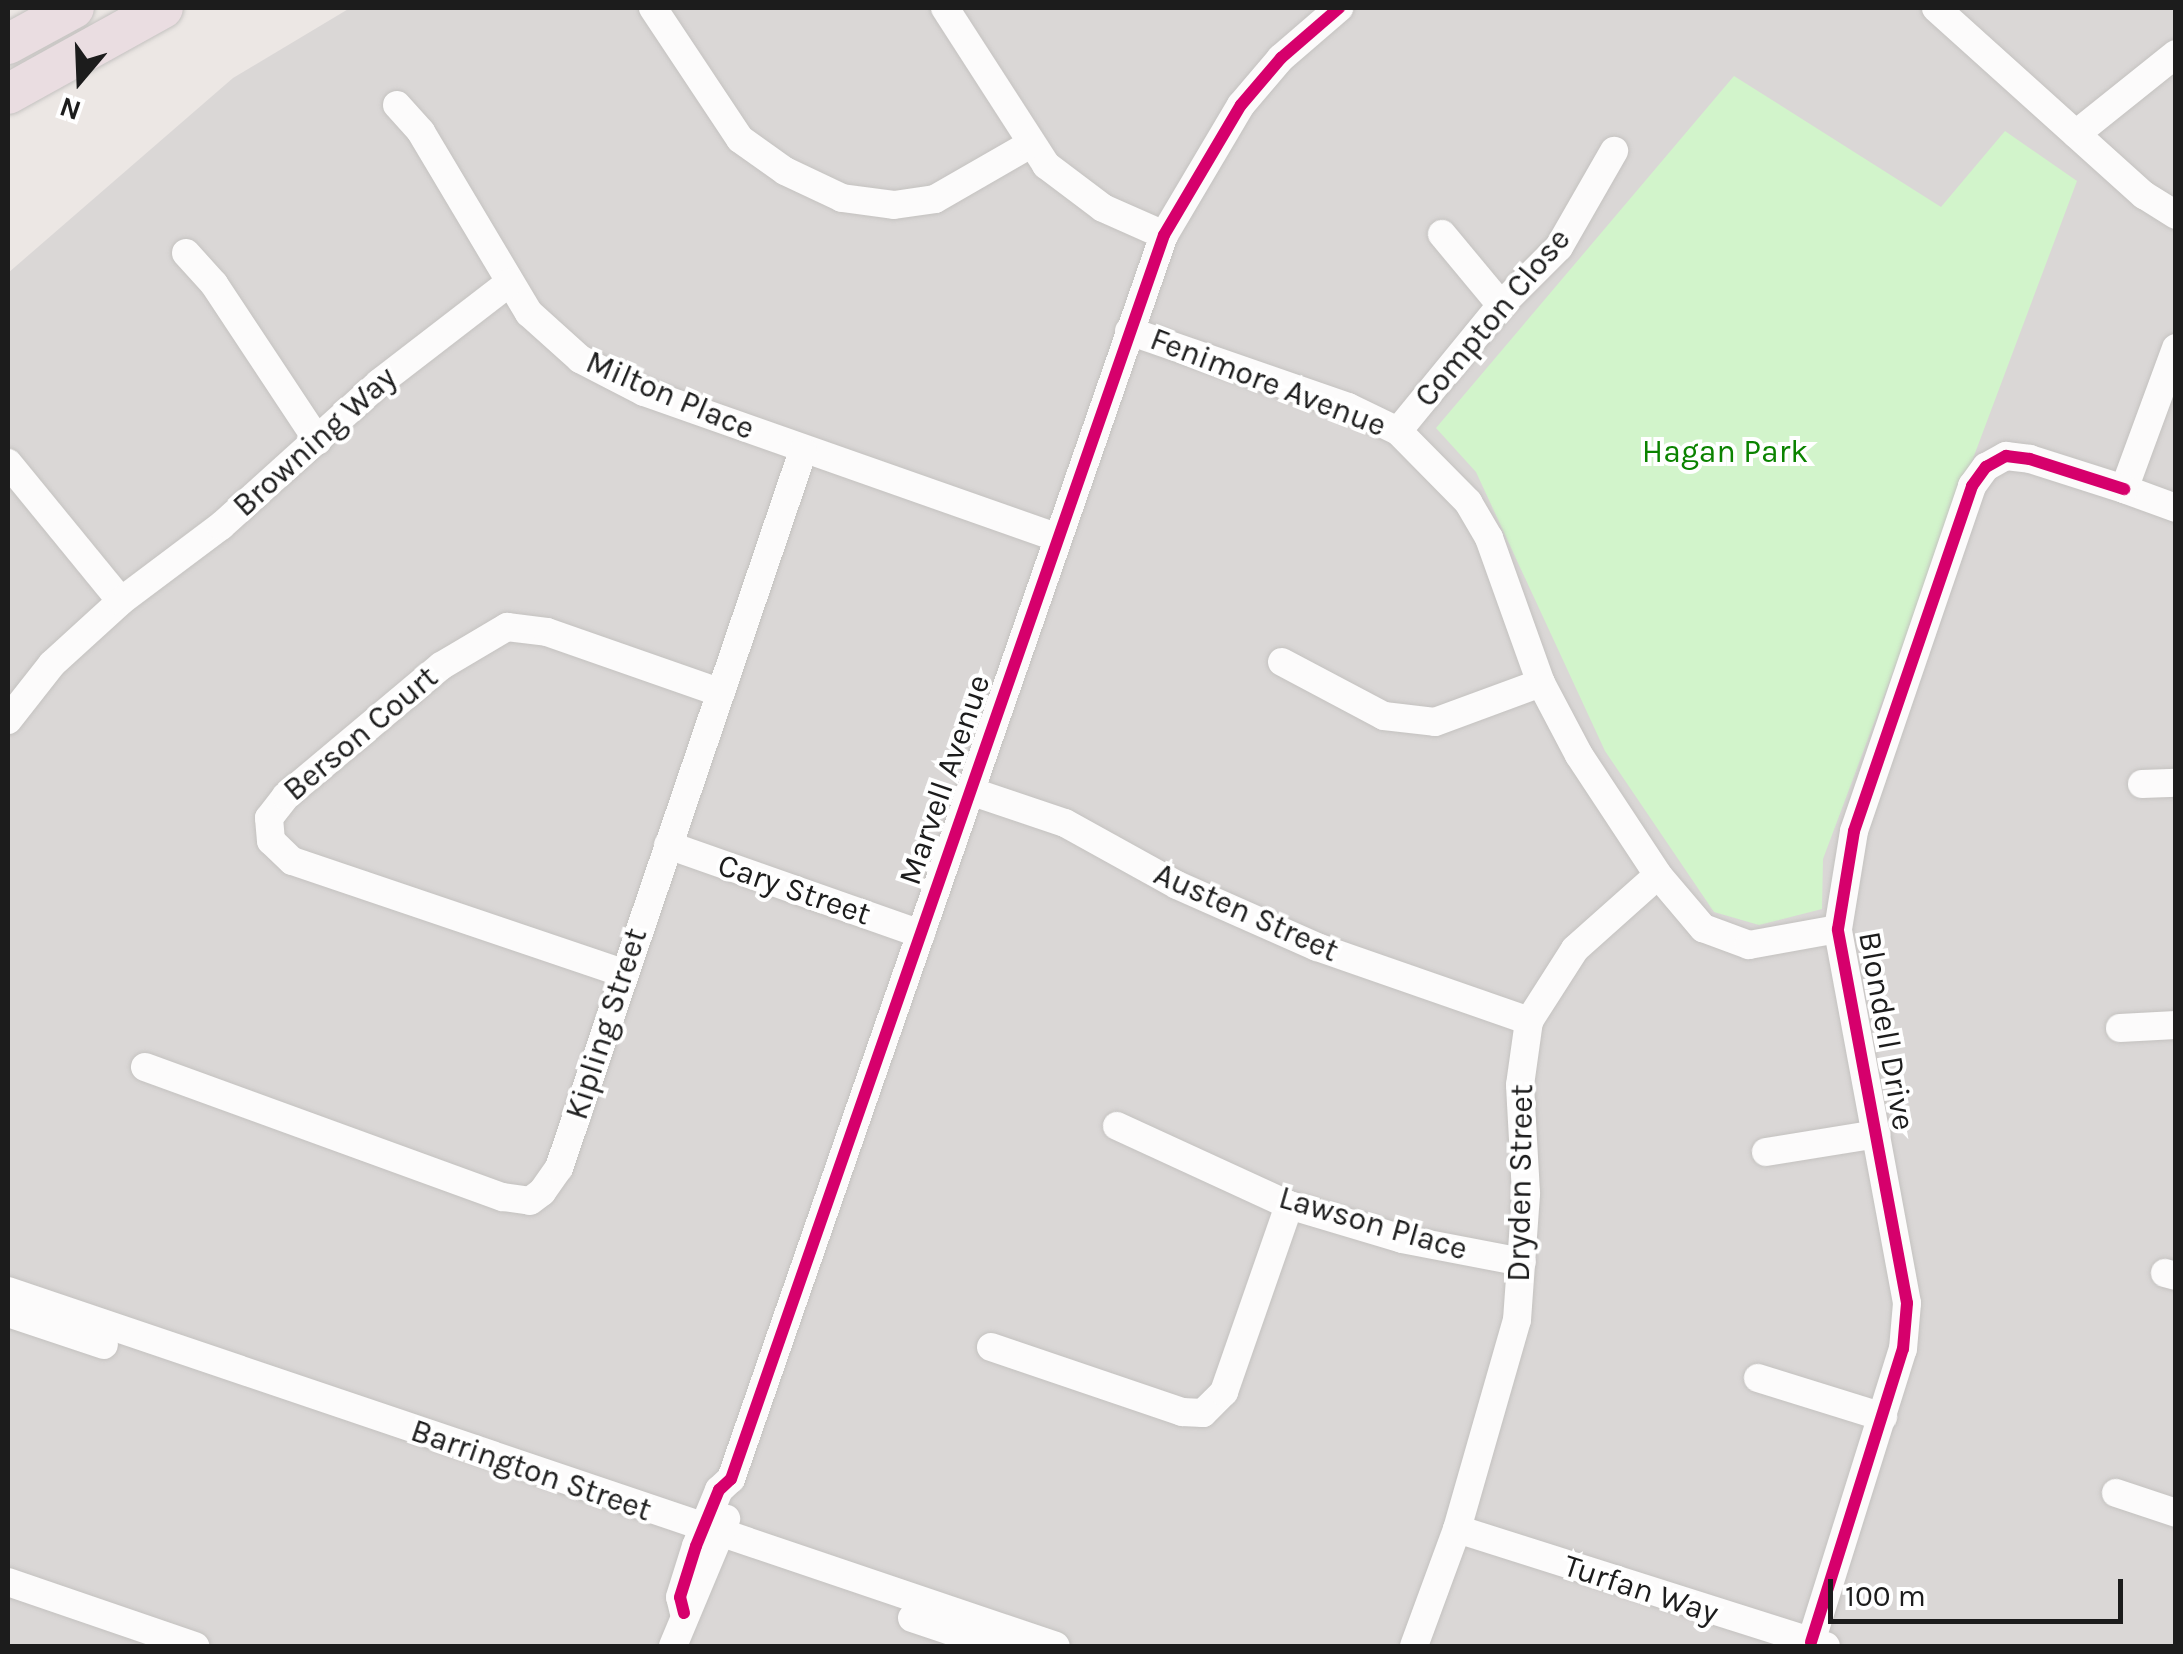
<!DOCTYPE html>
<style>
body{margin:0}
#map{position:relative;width:2183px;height:1654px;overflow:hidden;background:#ece7e4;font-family:Karla,sans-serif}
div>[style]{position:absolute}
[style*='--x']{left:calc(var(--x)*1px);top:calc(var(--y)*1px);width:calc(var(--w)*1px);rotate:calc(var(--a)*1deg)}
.residential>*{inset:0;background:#dad7d6}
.park>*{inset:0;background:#d2f4cb}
.roads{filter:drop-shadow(0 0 2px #c4c2c0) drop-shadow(0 0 2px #c4c2c0)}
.minor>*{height:28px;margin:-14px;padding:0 14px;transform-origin:14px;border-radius:14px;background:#fcfbfb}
.highway>*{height:40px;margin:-20px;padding:0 20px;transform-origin:20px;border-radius:20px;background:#eadde1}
.cycleway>*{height:12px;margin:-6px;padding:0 6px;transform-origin:6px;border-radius:6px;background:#d6006c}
span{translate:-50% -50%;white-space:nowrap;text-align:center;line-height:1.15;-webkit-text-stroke:8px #fff;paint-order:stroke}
.street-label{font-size:32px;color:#1c1c1c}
.park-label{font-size:32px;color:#0b8300}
.frame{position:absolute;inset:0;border:10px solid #1c1c1c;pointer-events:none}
.north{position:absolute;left:30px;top:30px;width:100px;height:100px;-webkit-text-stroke:8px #fff;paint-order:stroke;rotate:199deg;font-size:28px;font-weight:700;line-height:40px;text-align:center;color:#1c1c1c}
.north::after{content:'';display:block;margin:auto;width:35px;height:45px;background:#1c1c1c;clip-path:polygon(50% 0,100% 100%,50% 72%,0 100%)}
.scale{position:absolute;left:1828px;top:1579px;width:295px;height:45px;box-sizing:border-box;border:5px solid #1c1c1c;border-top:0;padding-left:12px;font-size:30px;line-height:35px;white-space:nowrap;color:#1c1c1c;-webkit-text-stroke:8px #fff;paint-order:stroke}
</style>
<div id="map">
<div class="residential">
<i style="clip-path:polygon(350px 8px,2175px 8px,2175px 1646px,8px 1646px,8px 273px,233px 78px)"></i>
</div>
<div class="park">
<i style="clip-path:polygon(1734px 76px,1941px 207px,2005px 131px,2077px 181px,1823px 859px,1822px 909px,1759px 925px,1714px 912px,1605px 751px,1476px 472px,1436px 428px)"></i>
</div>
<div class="roads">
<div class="minor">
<i style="--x:653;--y:8;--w:157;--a:56.4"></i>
<i style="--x:740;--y:139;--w:55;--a:35.4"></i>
<i style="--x:785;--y:171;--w:63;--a:25.3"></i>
<i style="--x:842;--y:198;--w:52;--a:7.7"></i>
<i style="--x:894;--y:205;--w:41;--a:-8.3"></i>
<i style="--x:935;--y:199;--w:108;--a:-29.9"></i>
<i style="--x:945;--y:8;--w:187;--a:57.2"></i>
<i style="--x:1046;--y:165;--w:71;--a:37"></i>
<i style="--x:1103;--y:208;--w:67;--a:23.9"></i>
<i style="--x:1936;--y:8;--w:280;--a:42"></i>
<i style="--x:2144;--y:195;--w:38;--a:32"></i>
<i style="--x:397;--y:105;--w:36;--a:48"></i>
<i style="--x:421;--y:132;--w:211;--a:59.2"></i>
<i style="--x:529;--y:313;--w:69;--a:42"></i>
<i style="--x:580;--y:359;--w:72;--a:27.3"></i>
<i style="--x:644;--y:392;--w:439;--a:19.4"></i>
<i style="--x:2076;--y:134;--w:128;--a:-38.7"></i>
<i style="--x:1442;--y:234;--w:92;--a:50.3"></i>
<i style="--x:186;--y:253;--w:42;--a:47.9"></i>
<i style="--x:214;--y:284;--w:188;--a:56.5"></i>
<i style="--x:1129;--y:331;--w:232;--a:19.1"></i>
<i style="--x:1348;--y:407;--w:55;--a:25.6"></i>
<i style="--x:1398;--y:431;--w:100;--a:45.4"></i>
<i style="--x:1468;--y:502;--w:42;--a:59.7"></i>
<i style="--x:1489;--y:538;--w:154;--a:70.3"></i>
<i style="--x:1541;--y:683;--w:81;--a:62.2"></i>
<i style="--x:1579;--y:755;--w:144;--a:56.6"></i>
<i style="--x:1658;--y:875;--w:70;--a:49.7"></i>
<i style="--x:1703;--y:928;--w:49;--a:20.3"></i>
<i style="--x:1749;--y:945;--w:90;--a:-10.2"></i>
<i style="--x:2176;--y:348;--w:150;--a:110.2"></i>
<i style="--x:2124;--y:489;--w:55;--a:20.1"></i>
<i style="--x:1398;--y:431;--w:163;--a:-50.7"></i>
<i style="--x:1501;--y:305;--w:82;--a:-45"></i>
<i style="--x:1559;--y:247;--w:111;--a:-60.2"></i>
<i style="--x:8;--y:463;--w:178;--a:50.7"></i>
<i style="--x:1282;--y:662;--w:115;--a:27.9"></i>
<i style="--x:1384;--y:716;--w:51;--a:6.7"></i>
<i style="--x:1435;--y:722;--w:113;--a:-20.2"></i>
<i style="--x:8;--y:720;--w:71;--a:-51.8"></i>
<i style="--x:52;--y:664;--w:93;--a:-42.4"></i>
<i style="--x:121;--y:601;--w:125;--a:-36.9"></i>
<i style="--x:221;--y:526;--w:213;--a:-42.1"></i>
<i style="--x:379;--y:383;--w:164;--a:-37.6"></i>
<i style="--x:2142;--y:784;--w:34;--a:-2"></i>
<i style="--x:970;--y:791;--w:100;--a:18.6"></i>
<i style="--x:1065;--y:823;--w:128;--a:29"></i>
<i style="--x:1177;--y:885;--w:153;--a:23.9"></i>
<i style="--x:1317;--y:947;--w:225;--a:19.2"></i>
<i style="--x:668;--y:845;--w:268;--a:19.4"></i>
<i style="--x:623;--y:973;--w:349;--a:-161.3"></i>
<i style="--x:292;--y:861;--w:29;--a:-136"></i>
<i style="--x:271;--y:841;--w:23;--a:-95"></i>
<i style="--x:269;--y:818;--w:28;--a:-52"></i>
<i style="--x:286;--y:796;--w:202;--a:-40"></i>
<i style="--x:441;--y:666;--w:77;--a:-30.6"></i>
<i style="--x:507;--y:627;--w:40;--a:7.1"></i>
<i style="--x:547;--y:632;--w:184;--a:19.3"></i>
<i style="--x:2120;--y:1028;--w:56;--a:-3.1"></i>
<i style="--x:145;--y:1067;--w:381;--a:20"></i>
<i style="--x:503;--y:1197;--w:27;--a:8"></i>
<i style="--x:530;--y:1201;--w:15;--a:-37"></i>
<i style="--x:542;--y:1192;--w:29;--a:-55"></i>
<i style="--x:559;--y:1168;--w:757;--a:-71.21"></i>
<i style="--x:1117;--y:1126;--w:189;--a:24.7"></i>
<i style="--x:1289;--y:1205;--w:118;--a:16.7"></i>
<i style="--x:1402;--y:1239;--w:122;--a:10.9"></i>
<i style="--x:1766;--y:1152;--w:112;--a:-9.2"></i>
<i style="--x:2165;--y:1273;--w:11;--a:15"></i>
<i style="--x:8;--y:1291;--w:1106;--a:18.71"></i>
<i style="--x:8;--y:1313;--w:101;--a:18.4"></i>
<i style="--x:991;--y:1347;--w:202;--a:18.8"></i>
<i style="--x:1182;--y:1412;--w:21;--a:3"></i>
<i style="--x:1203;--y:1413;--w:30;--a:-45"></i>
<i style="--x:1224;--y:1392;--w:198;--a:-70.8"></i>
<i style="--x:1758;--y:1378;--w:131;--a:17.3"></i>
<i style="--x:2116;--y:1493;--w:63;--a:18.4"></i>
<i style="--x:1457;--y:1529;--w:387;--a:17.6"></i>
<i style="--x:8;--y:1582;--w:198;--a:18.9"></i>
<i style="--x:684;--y:1613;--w:16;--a:-104"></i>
<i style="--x:680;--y:1597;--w:53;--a:-72.6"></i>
<i style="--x:696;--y:1546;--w:61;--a:-67.7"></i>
<i style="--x:719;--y:1490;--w:16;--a:-43"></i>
<i style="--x:731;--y:1479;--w:1317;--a:-70.81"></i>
<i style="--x:1164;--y:235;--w:151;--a:-59.4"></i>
<i style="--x:1241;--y:105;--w:62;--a:-49.6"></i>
<i style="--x:1281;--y:58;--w:77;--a:-40.8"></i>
<i style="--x:912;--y:1618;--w:88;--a:18.6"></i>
<i style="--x:1811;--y:1642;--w:307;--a:-72.6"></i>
<i style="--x:1903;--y:1349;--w:46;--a:-85"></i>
<i style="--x:1907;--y:1303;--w:380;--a:-100.5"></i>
<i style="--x:1838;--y:929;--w:99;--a:-80.7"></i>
<i style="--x:1854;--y:831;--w:365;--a:-71.1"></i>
<i style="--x:1972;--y:486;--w:24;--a:-54"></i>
<i style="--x:1986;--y:467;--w:23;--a:-29"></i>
<i style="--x:2006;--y:456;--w:24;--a:7"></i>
<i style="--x:2030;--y:459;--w:99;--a:17.7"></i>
<i style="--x:673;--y:1646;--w:138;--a:-67.3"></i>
<i style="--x:1414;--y:1646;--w:125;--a:-69.8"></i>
<i style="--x:1457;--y:1529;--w:217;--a:-74"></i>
<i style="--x:1517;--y:1320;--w:127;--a:-85.9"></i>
<i style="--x:1526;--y:1193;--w:108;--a:-93.2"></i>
<i style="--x:1520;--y:1085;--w:65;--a:-82"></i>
<i style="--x:1529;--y:1021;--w:85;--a:-57.4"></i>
<i style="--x:1575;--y:949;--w:111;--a:-41.7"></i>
</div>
<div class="highway">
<i style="--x:8;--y:44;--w:75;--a:-28.6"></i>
<i style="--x:8;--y:94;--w:177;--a:-29"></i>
</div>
</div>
<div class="cycleway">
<i style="--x:684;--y:1613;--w:16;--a:-104"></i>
<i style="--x:680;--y:1597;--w:53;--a:-72.6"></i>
<i style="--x:696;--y:1546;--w:61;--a:-67.7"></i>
<i style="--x:719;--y:1490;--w:16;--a:-43"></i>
<i style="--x:731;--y:1479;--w:1317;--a:-70.81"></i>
<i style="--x:1164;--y:235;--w:151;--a:-59.4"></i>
<i style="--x:1241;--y:105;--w:62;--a:-49.6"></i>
<i style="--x:1281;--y:58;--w:77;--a:-40.8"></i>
<i style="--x:1811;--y:1642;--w:307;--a:-72.6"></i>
<i style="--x:1903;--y:1349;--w:46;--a:-85"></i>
<i style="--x:1907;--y:1303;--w:380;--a:-100.5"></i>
<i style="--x:1838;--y:929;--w:99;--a:-80.7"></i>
<i style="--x:1854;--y:831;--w:365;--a:-71.1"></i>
<i style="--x:1972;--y:486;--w:24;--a:-54"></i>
<i style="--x:1986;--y:467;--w:23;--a:-29"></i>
<i style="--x:2006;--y:456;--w:24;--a:7"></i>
<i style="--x:2030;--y:459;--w:99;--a:17.7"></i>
</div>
<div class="street-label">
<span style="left:1493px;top:318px;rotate:-50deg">Compton Close</span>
<span style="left:1268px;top:383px;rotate:21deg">Fenimore Avenue</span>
<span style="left:670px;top:396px;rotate:23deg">Milton Place</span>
<span style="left:315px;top:442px;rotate:-42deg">Browning Way</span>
<span style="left:361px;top:734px;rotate:-40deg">Berson Court</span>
<span style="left:945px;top:780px;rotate:-71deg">Marvell Avenue</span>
<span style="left:794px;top:890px;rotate:19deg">Cary Street</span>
<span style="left:1246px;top:913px;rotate:24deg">Austen Street</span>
<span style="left:607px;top:1024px;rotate:-72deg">Kipling Street</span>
<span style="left:1886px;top:1031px;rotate:80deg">Blondell Drive</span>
<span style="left:1521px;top:1183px;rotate:-89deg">Dryden Street</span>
<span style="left:1373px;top:1224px;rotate:16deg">Lawson Place</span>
<span style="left:531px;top:1471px;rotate:19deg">Barrington Street</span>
<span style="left:1641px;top:1590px;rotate:18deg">Turfan Way</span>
</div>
<div class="park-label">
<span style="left:1725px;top:452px">Hagan Park</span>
</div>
<div class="frame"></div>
<div class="north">N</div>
<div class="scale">100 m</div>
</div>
